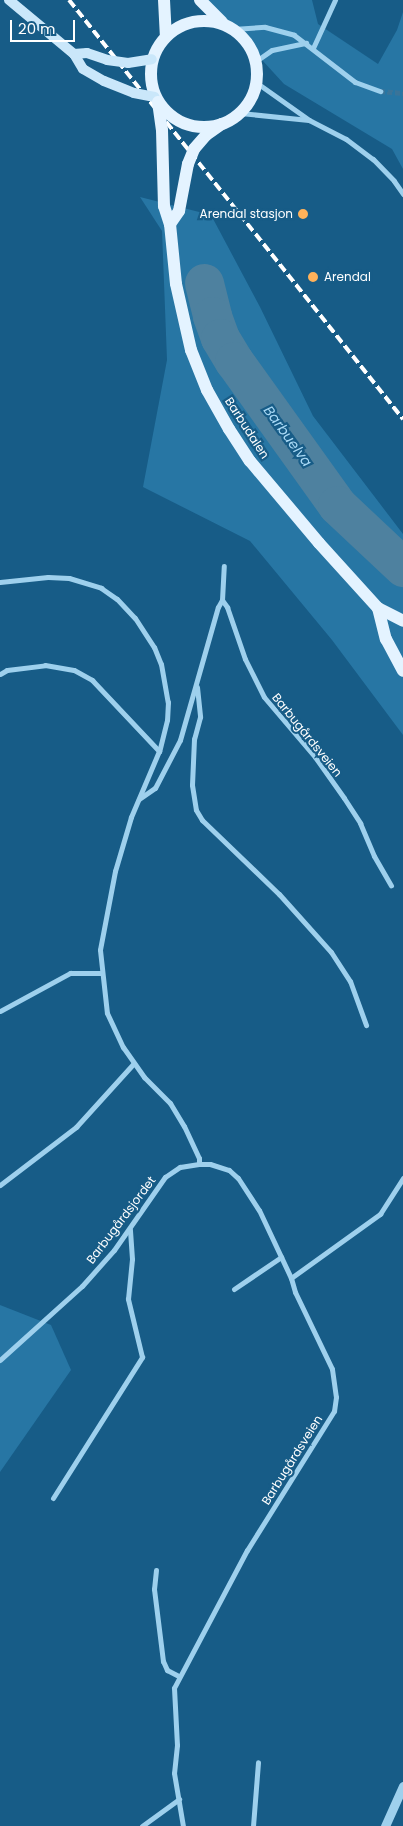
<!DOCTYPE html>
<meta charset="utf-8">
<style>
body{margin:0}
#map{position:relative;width:403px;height:1826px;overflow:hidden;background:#175c87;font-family:Poppins,sans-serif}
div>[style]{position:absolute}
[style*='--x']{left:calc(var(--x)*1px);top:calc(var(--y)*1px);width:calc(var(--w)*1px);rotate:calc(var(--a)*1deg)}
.green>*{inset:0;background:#2776a4}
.river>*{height:39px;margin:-19.5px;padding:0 19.5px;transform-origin:19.5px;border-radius:19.5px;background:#4e819f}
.minor-tunnel>*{height:5px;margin-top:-2.5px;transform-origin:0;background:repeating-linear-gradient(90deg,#3a7499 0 5px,transparent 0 7.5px)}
.minor>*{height:5px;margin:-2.5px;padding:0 2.5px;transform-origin:2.5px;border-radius:2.5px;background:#9ed0ed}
.tertiary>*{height:9px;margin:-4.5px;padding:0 4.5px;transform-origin:4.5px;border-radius:4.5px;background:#9ed0ed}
.secondary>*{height:10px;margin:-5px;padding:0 5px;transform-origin:5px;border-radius:5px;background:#cae7fa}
.primary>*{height:12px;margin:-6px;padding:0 6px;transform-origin:6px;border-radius:6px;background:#e4f3ff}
.primary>.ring{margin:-6px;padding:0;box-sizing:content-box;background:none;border:12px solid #e4f3ff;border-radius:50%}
.rail>*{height:4px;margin-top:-2px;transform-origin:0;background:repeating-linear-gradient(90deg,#fff 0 9px,transparent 0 13px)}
.secondary-bridge>*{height:10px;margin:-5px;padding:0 5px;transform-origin:5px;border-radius:5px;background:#cae7fa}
.primary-bridge>*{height:12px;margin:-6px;padding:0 6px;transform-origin:6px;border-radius:6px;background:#e4f3ff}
.dots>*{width:14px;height:14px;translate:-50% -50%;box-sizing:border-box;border:2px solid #175c87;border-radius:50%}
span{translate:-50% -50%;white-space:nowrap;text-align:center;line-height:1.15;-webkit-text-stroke:4.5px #175c87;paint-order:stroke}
.poi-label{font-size:12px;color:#fff}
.right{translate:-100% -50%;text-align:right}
.left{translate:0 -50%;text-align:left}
.street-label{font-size:12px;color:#fff}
.water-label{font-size:14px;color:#a9d9f5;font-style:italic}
.scale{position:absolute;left:10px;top:20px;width:65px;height:22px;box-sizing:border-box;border:2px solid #fff;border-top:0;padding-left:6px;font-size:15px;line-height:18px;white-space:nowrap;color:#fff;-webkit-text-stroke:4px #175c87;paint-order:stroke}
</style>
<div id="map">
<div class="green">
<i style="clip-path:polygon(207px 0,312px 0,318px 24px,378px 64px,397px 30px,403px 12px,403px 169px,392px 149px,284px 84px)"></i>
<i style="clip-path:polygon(140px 197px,211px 215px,260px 307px,313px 416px,403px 534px,403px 735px,332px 640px,250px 541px,143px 487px,167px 360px,162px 231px)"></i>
<i style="clip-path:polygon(0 1305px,51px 1325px,71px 1370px,0 1472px)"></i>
</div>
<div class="river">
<i style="--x:204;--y:283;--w:34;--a:76"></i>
<i style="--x:212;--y:316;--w:23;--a:70"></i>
<i style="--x:220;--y:338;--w:27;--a:59"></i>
<i style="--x:234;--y:361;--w:177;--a:54.4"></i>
<i style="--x:337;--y:505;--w:91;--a:43.2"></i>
</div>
<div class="minor-tunnel">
<i style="--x:380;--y:91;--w:23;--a:5"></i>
</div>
<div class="minor">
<i style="--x:233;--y:29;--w:32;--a:-4"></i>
<i style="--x:265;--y:27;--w:30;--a:15"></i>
<i style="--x:294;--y:35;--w:77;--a:37.6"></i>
<i style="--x:355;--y:82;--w:27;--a:20"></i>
<i style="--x:313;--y:48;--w:53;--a:-65.4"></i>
<i style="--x:256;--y:61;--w:19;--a:-35"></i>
<i style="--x:272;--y:50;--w:35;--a:-12"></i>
<i style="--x:257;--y:83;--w:64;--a:35.4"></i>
<i style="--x:309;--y:120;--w:42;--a:27.2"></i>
<i style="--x:346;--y:139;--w:34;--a:37"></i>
<i style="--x:373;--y:159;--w:30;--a:46"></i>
<i style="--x:394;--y:181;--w:16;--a:55"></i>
<i style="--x:240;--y:113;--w:69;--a:5.8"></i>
<i style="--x:0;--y:582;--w:48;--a:-5.9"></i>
<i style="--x:48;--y:577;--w:21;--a:3"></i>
<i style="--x:69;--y:578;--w:34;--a:17"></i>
<i style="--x:101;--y:588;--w:19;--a:35"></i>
<i style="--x:117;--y:599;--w:26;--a:47"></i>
<i style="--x:135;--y:618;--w:35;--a:57"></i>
<i style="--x:154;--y:647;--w:18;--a:68"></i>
<i style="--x:161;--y:664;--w:39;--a:80"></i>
<i style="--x:168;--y:702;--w:18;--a:93"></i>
<i style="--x:167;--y:720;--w:32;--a:104"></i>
<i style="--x:159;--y:751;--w:72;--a:113"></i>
<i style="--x:131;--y:817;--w:56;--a:106.5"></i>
<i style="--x:115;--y:871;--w:80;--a:100.8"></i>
<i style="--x:100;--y:950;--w:63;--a:83.7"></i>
<i style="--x:107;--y:1013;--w:38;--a:65"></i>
<i style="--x:123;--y:1047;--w:37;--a:55"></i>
<i style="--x:144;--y:1077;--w:37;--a:45"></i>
<i style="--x:170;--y:1103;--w:27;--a:59"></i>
<i style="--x:184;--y:1126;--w:35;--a:65"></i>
<i style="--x:199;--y:1158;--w:6;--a:90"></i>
<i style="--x:199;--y:1164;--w:11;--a:0"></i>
<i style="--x:210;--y:1164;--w:20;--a:18"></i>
<i style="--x:229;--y:1170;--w:12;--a:42"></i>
<i style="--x:238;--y:1178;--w:38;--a:57"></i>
<i style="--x:259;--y:1210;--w:75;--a:64.8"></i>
<i style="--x:291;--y:1278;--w:15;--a:74"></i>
<i style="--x:295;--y:1292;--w:85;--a:64.3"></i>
<i style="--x:332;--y:1369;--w:28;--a:82"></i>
<i style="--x:336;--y:1397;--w:14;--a:98"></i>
<i style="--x:334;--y:1411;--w:164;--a:122"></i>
<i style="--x:247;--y:1550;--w:156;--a:117.9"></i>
<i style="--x:174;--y:1688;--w:57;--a:87"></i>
<i style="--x:177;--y:1745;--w:28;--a:96"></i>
<i style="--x:174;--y:1773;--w:54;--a:80.4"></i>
<i style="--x:222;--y:600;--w:9;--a:54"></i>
<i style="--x:227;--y:607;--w:55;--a:70.9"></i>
<i style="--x:245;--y:659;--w:42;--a:63.4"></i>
<i style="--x:264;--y:697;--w:79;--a:49.6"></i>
<i style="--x:315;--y:757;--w:50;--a:54.7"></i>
<i style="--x:344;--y:798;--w:30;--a:57"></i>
<i style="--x:360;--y:823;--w:36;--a:67"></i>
<i style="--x:374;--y:856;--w:34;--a:60"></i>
<i style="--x:222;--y:600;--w:34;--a:-87"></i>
<i style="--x:0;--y:674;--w:8;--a:-30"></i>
<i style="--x:7;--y:670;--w:38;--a:-7"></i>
<i style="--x:45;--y:665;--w:29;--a:10"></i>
<i style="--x:74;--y:670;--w:21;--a:29"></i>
<i style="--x:92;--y:680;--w:98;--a:46.7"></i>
<i style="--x:197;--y:687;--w:30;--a:84"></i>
<i style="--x:200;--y:717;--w:23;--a:105"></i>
<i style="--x:194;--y:739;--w:46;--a:92.5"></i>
<i style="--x:192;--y:785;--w:25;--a:81"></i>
<i style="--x:196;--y:810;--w:12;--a:59"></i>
<i style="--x:202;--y:820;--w:107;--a:43.9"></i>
<i style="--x:279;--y:894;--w:78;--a:48.1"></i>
<i style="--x:331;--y:952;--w:35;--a:57"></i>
<i style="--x:350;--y:981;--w:47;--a:70"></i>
<i style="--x:139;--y:799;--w:19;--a:-35"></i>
<i style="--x:155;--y:788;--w:54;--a:-62.5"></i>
<i style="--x:180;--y:740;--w:138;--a:-74.1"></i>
<i style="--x:218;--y:607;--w:8;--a:-60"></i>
<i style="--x:0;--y:1011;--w:80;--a:-28.5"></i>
<i style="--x:70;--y:973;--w:32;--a:0"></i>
<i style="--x:0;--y:1185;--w:96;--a:-37.3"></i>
<i style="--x:76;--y:1127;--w:86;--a:-47.8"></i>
<i style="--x:291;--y:1278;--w:110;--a:-35.7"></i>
<i style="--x:380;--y:1214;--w:43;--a:-57.4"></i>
<i style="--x:234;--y:1289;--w:57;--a:-34.2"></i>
<i style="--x:0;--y:1360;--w:110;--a:-42.1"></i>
<i style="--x:82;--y:1286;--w:48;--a:-48.4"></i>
<i style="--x:114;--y:1250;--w:89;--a:-55.1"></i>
<i style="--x:165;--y:1177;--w:18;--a:-34"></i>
<i style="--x:180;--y:1167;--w:19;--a:-9"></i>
<i style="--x:53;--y:1498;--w:167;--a:-57.7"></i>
<i style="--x:142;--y:1357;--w:60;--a:-103.6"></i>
<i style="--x:128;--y:1299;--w:40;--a:-84.3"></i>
<i style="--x:132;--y:1259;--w:30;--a:-94"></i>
<i style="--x:156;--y:1570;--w:19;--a:96"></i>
<i style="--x:154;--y:1589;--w:73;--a:82.9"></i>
<i style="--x:163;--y:1661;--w:10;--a:66"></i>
<i style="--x:167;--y:1670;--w:13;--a:27"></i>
<i style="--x:142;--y:1826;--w:46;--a:-36.1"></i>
<i style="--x:253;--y:1826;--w:64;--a:-85.5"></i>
</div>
<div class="tertiary">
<i style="--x:385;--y:1826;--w:44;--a:-65.8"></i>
</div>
<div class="secondary">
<i style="--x:9;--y:0;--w:85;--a:39.7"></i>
<i style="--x:74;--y:54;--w:17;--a:59"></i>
<i style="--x:83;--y:69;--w:24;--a:30"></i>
<i style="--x:104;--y:81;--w:32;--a:22"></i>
<i style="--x:74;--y:54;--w:13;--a:-4"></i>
<i style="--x:87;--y:53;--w:21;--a:19"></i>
</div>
<div class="primary">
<i style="--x:164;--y:0;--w:36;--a:87"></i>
<i style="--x:200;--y:0;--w:31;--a:45"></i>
<i class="ring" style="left:151px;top:21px;width:94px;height:94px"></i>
<i style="--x:162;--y:130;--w:76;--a:88.5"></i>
<i style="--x:164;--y:206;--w:19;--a:72"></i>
<i style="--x:170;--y:224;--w:60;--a:84.3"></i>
<i style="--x:176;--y:284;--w:68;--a:77.2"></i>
<i style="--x:191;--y:350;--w:43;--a:68.2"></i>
<i style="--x:207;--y:390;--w:45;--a:60.6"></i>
<i style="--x:229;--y:429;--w:38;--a:57"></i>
<i style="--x:250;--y:461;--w:107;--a:49.9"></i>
<i style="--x:319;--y:543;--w:88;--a:47.8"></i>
<i style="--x:378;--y:608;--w:28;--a:27"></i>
<i style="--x:170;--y:224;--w:16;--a:-55"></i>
<i style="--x:179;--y:211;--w:48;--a:-79.2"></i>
<i style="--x:378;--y:608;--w:32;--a:76"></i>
<i style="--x:386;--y:639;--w:36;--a:62"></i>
</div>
<div class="rail">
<i style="--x:69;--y:0;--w:536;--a:51.44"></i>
</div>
<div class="secondary-bridge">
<i style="--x:107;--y:60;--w:21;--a:8"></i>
<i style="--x:128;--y:63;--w:24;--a:-9"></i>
<i style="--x:134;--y:93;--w:21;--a:11"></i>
</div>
<div class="primary-bridge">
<i style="--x:158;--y:102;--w:28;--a:82"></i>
<i style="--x:188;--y:164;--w:16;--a:-68"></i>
<i style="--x:194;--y:149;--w:18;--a:-49"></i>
<i style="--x:206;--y:135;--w:19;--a:-35"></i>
</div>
<div class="dots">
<i style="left:303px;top:214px;background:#ffb25a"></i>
<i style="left:313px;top:277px;background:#ffb25a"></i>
</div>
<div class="poi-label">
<span class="right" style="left:293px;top:214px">Arendal stasjon</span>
<span class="left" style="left:324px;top:277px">Arendal</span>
</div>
<div class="street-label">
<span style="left:247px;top:428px;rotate:57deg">Barbudalen</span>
<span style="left:307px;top:735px;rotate:51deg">Barbugårdsveien</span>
<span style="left:121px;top:1220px;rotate:-53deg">Barbugårdsjordet</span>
<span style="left:292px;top:1460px;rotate:-58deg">Barbugårdsveien</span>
</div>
<div class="water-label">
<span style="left:288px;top:436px;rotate:54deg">Barbuelva</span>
</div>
<div class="scale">20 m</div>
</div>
